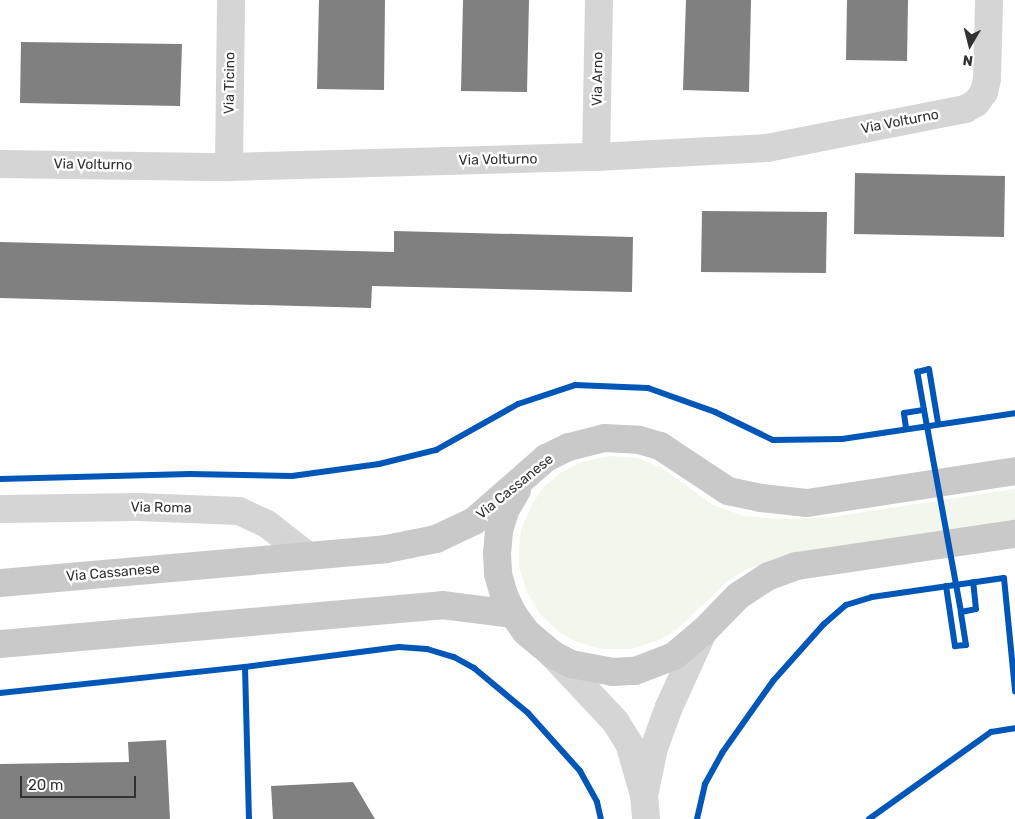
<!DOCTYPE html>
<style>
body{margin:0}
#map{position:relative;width:1015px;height:819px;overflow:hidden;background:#fff;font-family:Rubik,sans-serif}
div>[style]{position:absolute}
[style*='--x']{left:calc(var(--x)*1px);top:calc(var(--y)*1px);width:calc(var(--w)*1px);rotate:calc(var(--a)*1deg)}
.green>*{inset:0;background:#f3f6ed}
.building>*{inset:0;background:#808080}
.minor>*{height:28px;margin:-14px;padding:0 14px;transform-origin:14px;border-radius:14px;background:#d5d5d5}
.major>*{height:28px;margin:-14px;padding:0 14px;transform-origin:14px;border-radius:14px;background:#c9c9c9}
.cycleway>*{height:6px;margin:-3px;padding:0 3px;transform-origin:3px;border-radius:3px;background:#0057b8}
span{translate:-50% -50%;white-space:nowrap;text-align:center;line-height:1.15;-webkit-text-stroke:5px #fff;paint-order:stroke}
.street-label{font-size:14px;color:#313131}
.north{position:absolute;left:945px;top:20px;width:50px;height:50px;-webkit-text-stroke:4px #fff;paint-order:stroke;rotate:188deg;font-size:14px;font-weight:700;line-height:20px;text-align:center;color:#313131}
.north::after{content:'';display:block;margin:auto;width:18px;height:22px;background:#313131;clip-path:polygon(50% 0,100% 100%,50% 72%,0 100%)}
.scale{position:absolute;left:20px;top:776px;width:116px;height:22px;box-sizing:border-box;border:2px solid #313131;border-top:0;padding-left:6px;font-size:15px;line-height:18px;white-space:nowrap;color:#313131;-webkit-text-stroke:4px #fff;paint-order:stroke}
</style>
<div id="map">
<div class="green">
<i style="clip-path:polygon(611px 456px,638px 458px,662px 468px,713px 505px,744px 516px,779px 519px,831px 517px,1015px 489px,1015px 525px,779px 562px,749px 568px,728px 581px,675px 631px,659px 640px,631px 649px,602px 649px,577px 642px,559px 632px,540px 614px,527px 592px,519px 567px,519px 549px,521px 530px,533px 502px,545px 486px,560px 473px,584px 461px)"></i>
</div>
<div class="building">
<i style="clip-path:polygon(319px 0,385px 0,384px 90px,317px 89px)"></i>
<i style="clip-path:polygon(463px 0,529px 0,527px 92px,461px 91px)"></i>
<i style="clip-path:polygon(686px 0,751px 0,749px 92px,683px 90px)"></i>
<i style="clip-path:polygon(847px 0,908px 0,907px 61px,846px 60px)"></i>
<i style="clip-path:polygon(21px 42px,182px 44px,180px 106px,20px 103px)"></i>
<i style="clip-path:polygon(855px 173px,1005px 176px,1004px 237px,854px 234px)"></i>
<i style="clip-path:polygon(702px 211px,827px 212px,826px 273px,701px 272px)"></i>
<i style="clip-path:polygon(394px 231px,633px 237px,632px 292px,372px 286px,371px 308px,0 298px,0 242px,394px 252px)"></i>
<i style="clip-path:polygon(166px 740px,170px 819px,0 819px,0 764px,129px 762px,128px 742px)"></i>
<i style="clip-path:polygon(353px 782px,375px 819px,273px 819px,271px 786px)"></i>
</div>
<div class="minor">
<i style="--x:596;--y:157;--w:157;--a:-88.9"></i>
<i style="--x:0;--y:164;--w:229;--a:0.8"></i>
<i style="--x:229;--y:167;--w:367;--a:-1.6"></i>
<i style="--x:596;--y:157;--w:171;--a:-3"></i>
<i style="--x:767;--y:148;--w:202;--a:-11.1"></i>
<i style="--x:965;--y:109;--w:13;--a:-29"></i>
<i style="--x:976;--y:103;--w:14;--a:-54"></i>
<i style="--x:984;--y:92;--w:13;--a:-77"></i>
<i style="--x:987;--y:79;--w:79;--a:-88.5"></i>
<i style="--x:229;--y:167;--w:167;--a:-89.3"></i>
<i style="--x:0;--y:509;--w:138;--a:-0.8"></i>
<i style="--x:138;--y:507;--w:101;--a:2.3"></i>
<i style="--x:239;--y:511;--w:31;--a:25"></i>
<i style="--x:267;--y:524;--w:52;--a:38"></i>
<i style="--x:552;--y:654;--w:92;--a:46.8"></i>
<i style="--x:615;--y:721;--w:26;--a:58"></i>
<i style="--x:629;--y:743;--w:54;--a:73.9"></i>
<i style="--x:644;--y:795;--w:24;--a:85"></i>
<i style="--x:645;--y:791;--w:44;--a:-78.2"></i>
<i style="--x:654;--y:748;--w:44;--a:-69.9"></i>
<i style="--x:669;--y:707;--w:82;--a:-65.6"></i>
</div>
<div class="major">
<i style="--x:517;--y:490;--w:24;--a:120"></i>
<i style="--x:505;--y:511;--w:21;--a:107"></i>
<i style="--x:499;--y:531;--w:22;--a:95"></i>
<i style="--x:497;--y:553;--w:21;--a:87"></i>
<i style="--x:498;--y:574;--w:22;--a:74"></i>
<i style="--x:504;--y:595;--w:21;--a:65"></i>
<i style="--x:513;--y:614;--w:22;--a:54"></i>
<i style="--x:526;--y:632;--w:34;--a:40"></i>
<i style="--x:552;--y:654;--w:21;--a:28"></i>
<i style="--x:571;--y:664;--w:43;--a:10.8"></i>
<i style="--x:613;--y:672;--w:22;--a:-3"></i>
<i style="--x:635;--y:671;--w:42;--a:-21"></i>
<i style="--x:674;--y:656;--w:38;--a:-40"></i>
<i style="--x:703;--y:632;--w:50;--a:-45.8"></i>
<i style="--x:738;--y:596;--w:37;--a:-33"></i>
<i style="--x:769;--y:576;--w:30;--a:-20"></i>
<i style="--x:797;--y:566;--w:220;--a:-8.4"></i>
<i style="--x:0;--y:583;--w:387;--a:-5"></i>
<i style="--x:386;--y:549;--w:51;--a:-11.3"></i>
<i style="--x:436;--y:539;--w:42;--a:-25.3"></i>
<i style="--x:474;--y:521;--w:96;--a:-41.2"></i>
<i style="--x:546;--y:458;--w:25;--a:-26"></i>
<i style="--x:569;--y:447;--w:36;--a:-14"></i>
<i style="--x:604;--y:438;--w:35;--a:3"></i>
<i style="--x:639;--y:440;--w:22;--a:16"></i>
<i style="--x:660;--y:446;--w:82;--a:33.5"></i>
<i style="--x:728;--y:491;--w:34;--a:12"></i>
<i style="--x:761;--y:498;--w:46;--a:6.2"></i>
<i style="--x:807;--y:503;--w:210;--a:-8.7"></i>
<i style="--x:0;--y:644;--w:444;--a:-5"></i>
<i style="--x:442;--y:605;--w:72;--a:7.2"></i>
</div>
<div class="cycleway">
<i style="--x:924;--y:410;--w:39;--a:-100"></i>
<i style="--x:917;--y:372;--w:12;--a:-14"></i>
<i style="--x:929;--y:369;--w:55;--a:80.5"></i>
<i style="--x:906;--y:428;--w:15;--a:-98"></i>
<i style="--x:904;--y:413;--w:20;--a:-9"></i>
<i style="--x:924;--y:410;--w:205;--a:79.6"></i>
<i style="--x:961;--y:612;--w:15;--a:-11"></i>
<i style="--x:976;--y:609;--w:27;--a:-96"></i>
<i style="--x:0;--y:479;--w:190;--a:-1.5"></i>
<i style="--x:190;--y:474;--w:102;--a:1.1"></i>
<i style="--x:292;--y:476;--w:88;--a:-7.9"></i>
<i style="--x:379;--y:464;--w:59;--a:-13.8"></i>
<i style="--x:436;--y:450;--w:94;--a:-29.3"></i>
<i style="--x:518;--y:404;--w:60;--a:-18.4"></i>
<i style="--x:575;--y:385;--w:73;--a:2.4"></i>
<i style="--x:648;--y:388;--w:71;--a:19.7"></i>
<i style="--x:715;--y:412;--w:64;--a:25.8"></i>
<i style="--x:773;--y:440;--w:69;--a:-0.8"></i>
<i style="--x:842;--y:439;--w:175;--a:-8.5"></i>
<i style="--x:946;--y:586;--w:61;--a:81.5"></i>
<i style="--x:955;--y:646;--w:11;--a:-5"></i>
<i style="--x:966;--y:645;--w:33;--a:-99"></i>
<i style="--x:245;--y:667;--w:152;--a:88.5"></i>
<i style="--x:0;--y:693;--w:246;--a:-6.1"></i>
<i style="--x:245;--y:667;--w:155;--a:-7.4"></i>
<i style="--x:399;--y:647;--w:28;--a:4"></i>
<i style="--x:427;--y:649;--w:28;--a:17"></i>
<i style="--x:454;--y:657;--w:23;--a:29"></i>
<i style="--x:474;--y:668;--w:70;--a:39.8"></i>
<i style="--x:528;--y:713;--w:78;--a:48.1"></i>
<i style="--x:580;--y:771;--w:35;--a:61"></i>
<i style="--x:597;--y:802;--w:17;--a:77"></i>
<i style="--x:697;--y:819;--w:36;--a:-77"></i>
<i style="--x:705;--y:784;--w:35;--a:-61"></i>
<i style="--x:722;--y:753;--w:88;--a:-54.7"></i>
<i style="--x:773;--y:681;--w:76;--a:-48.2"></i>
<i style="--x:824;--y:624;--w:29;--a:-41"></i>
<i style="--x:846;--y:605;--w:27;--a:-17"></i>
<i style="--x:872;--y:597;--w:133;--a:-8.2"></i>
<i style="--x:1004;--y:578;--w:114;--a:84.4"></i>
<i style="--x:869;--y:819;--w:150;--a:-35.5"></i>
<i style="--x:991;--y:732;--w:24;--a:-9"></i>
</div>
<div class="street-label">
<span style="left:598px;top:79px;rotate:-89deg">Via Arno</span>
<span style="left:230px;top:83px;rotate:-89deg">Via Ticino</span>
<span style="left:900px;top:122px;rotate:-11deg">Via Volturno</span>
<span style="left:498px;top:160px;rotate:-1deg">Via Volturno</span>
<span style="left:93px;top:165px;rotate:1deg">Via Volturno</span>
<span style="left:515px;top:487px;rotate:-39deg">Via Cassanese</span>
<span style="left:161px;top:508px;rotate:1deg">Via Roma</span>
<span style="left:113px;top:573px;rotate:-5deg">Via Cassanese</span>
</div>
<div class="north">N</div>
<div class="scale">20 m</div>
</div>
